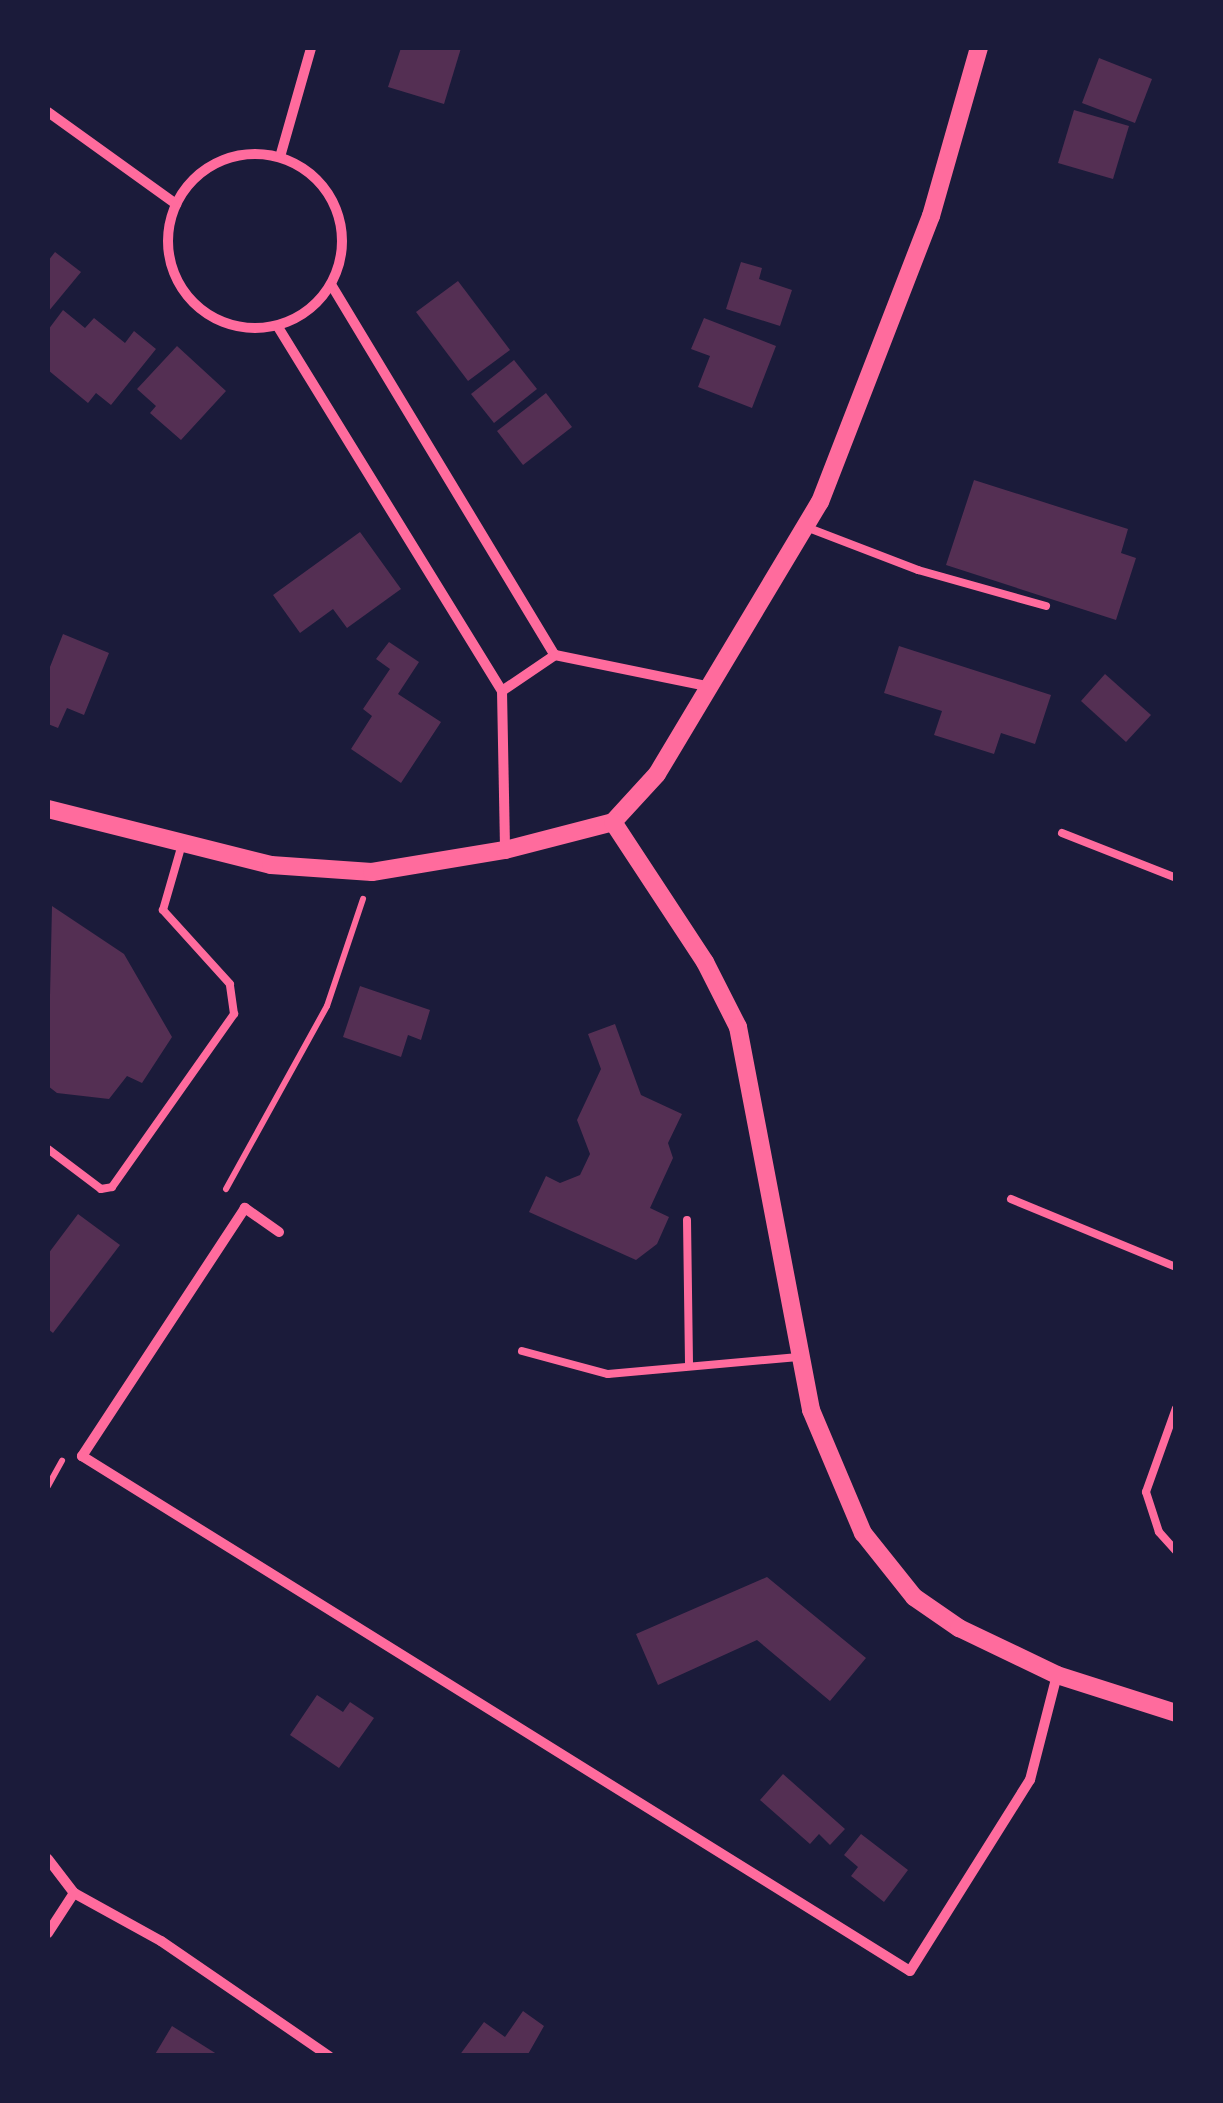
<!DOCTYPE html>
<style>
body{margin:0}
#map{position:relative;width:1223px;height:2103px;overflow:hidden;background:#1b1b3a;font-family:"Archivo Narrow",sans-serif}
div>[style]{position:absolute}
[style*='--x']{left:calc(var(--x)*1px);top:calc(var(--y)*1px);width:calc(var(--w)*1px);rotate:calc(var(--a)*1deg)}
.building>*{inset:0;background:#542f53}
.path>*{height:6px;margin:-3px;padding:0 3px;transform-origin:3px;border-radius:3px;background:#ff6b9d}
.service>*{height:8px;margin:-4px;padding:0 4px;transform-origin:4px;border-radius:4px;background:#ff6b9d}
.minor>*{height:10px;margin:-5px;padding:0 5px;transform-origin:5px;border-radius:5px;background:#ff6b9d}
.minor>.ring{margin:-5px;padding:0;box-sizing:content-box;background:none;border:10px solid #ff6b9d;border-radius:50%}
.tertiary>*{height:18px;margin:-9px;padding:0 9px;transform-origin:9px;border-radius:9px;background:#ff6b9d}
span{translate:-50% -50%;white-space:nowrap;text-align:center;line-height:1.15;-webkit-text-stroke:10px #1b1b3a;paint-order:stroke}
.frame{position:absolute;inset:0;border:50px solid #1b1b3a;pointer-events:none}
</style>
<div id="map">
<div class="building">
<i style="clip-path:polygon(401px 48px,461px 48px,444px 104px,388px 87px)"></i>
<i style="clip-path:polygon(1099px 58px,1152px 79px,1135px 123px,1082px 103px)"></i>
<i style="clip-path:polygon(1074px 110px,1129px 126px,1113px 179px,1058px 163px)"></i>
<i style="clip-path:polygon(55px 252px,81px 272px,48px 312px,48px 261px)"></i>
<i style="clip-path:polygon(741px 262px,762px 268px,759px 279px,792px 290px,780px 326px,726px 309px)"></i>
<i style="clip-path:polygon(458px 281px,510px 350px,468px 381px,416px 312px)"></i>
<i style="clip-path:polygon(63px 310px,85px 328px,94px 318px,125px 343px,134px 331px,156px 349px,111px 405px,96px 393px,88px 403px,48px 370px,48px 330px)"></i>
<i style="clip-path:polygon(704px 318px,776px 346px,752px 408px,698px 387px,710px 356px,691px 349px)"></i>
<i style="clip-path:polygon(177px 346px,226px 391px,181px 440px,150px 413px,156px 406px,137px 389px)"></i>
<i style="clip-path:polygon(514px 360px,537px 389px,494px 423px,471px 394px)"></i>
<i style="clip-path:polygon(546px 393px,572px 427px,523px 465px,497px 431px)"></i>
<i style="clip-path:polygon(974px 480px,1128px 529px,1121px 553px,1136px 558px,1116px 620px,946px 565px)"></i>
<i style="clip-path:polygon(360px 532px,401px 589px,347px 628px,333px 609px,300px 633px,273px 595px)"></i>
<i style="clip-path:polygon(63px 634px,109px 653px,84px 715px,67px 708px,58px 728px,48px 724px,48px 672px)"></i>
<i style="clip-path:polygon(389px 642px,419px 662px,398px 694px,441px 722px,401px 783px,351px 749px,372px 716px,363px 709px,390px 669px,376px 659px)"></i>
<i style="clip-path:polygon(899px 646px,1051px 695px,1035px 744px,1001px 733px,994px 754px,934px 735px,942px 711px,884px 693px)"></i>
<i style="clip-path:polygon(1105px 674px,1151px 715px,1126px 742px,1081px 701px)"></i>
<i style="clip-path:polygon(52px 906px,124px 954px,172px 1037px,142px 1083px,127px 1076px,109px 1099px,57px 1093px,48px 1086px)"></i>
<i style="clip-path:polygon(360px 986px,430px 1010px,421px 1040px,408px 1035px,401px 1057px,343px 1037px)"></i>
<i style="clip-path:polygon(615px 1024px,641px 1095px,682px 1114px,668px 1143px,673px 1158px,650px 1208px,669px 1217px,657px 1244px,636px 1260px,529px 1212px,546px 1176px,560px 1183px,580px 1175px,590px 1154px,577px 1120px,601px 1069px,588px 1034px)"></i>
<i style="clip-path:polygon(78px 1214px,120px 1245px,53px 1333px,48px 1329px,48px 1254px)"></i>
<i style="clip-path:polygon(767px 1577px,866px 1658px,830px 1701px,757px 1640px,658px 1685px,636px 1634px)"></i>
<i style="clip-path:polygon(317px 1695px,343px 1712px,350px 1702px,374px 1718px,339px 1768px,290px 1735px)"></i>
<i style="clip-path:polygon(783px 1774px,845px 1829px,830px 1845px,819px 1834px,810px 1844px,760px 1800px)"></i>
<i style="clip-path:polygon(861px 1834px,908px 1870px,884px 1902px,851px 1876px,858px 1867px,844px 1855px)"></i>
<i style="clip-path:polygon(523px 2011px,544px 2026px,527px 2056px,459px 2056px,484px 2022px,505px 2037px)"></i>
<i style="clip-path:polygon(172px 2026px,220px 2056px,154px 2056px)"></i>
</div>
<div class="path">
<i style="--x:226;--y:1189;--w:209;--a:-61.1"></i>
<i style="--x:327;--y:1006;--w:113;--a:-71.4"></i>
<i style="--x:48;--y:1486;--w:29;--a:-61"></i>
</div>
<div class="service">
<i style="--x:806;--y:527;--w:120;--a:21"></i>
<i style="--x:918;--y:570;--w:133;--a:15.7"></i>
<i style="--x:1062;--y:833;--w:123;--a:21.5"></i>
<i style="--x:48;--y:1149;--w:66;--a:37"></i>
<i style="--x:101;--y:1189;--w:11;--a:-10"></i>
<i style="--x:112;--y:1187;--w:212;--a:-54.8"></i>
<i style="--x:234;--y:1014;--w:30;--a:-98"></i>
<i style="--x:230;--y:984;--w:100;--a:-132.2"></i>
<i style="--x:163;--y:910;--w:69;--a:-73.9"></i>
<i style="--x:1011;--y:1199;--w:178;--a:22.4"></i>
<i style="--x:687;--y:1220;--w:144;--a:89.2"></i>
<i style="--x:522;--y:1351;--w:89;--a:15"></i>
<i style="--x:608;--y:1374;--w:191;--a:-5.1"></i>
<i style="--x:1176;--y:1408;--w:89;--a:109.7"></i>
<i style="--x:1146;--y:1492;--w:42;--a:72"></i>
<i style="--x:1159;--y:1532;--w:25;--a:48"></i>
</div>
<div class="minor">
<i style="--x:48;--y:112;--w:158;--a:35.7"></i>
<i class="ring" style="left:168px;top:154px;width:164px;height:164px"></i>
<i style="--x:280;--y:157;--w:113;--a:-74.1"></i>
<i style="--x:332;--y:286;--w:431;--a:58.9"></i>
<i style="--x:278;--y:327;--w:427;--a:58.4"></i>
<i style="--x:502;--y:691;--w:159;--a:88.9"></i>
<i style="--x:502;--y:691;--w:64;--a:-34.2"></i>
<i style="--x:555;--y:655;--w:159;--a:11.6"></i>
<i style="--x:279;--y:1232;--w:42;--a:-144.8"></i>
<i style="--x:245;--y:1208;--w:297;--a:123.3"></i>
<i style="--x:82;--y:1456;--w:975;--a:31.88"></i>
<i style="--x:910;--y:1971;--w:226;--a:-57.9"></i>
<i style="--x:1030;--y:1780;--w:108;--a:-75.6"></i>
<i style="--x:48;--y:1859;--w:43;--a:52.6"></i>
<i style="--x:74;--y:1893;--w:99;--a:28.9"></i>
<i style="--x:161;--y:1941;--w:204;--a:34.4"></i>
<i style="--x:48;--y:1933;--w:48;--a:-57"></i>
</div>
<div class="tertiary">
<i style="--x:48;--y:809;--w:230;--a:14.1"></i>
<i style="--x:271;--y:865;--w:101;--a:4"></i>
<i style="--x:372;--y:872;--w:135;--a:-9.4"></i>
<i style="--x:505;--y:850;--w:112;--a:-14.5"></i>
<i style="--x:613;--y:822;--w:65;--a:-47.5"></i>
<i style="--x:657;--y:774;--w:317;--a:-59.1"></i>
<i style="--x:820;--y:502;--w:307;--a:-68.8"></i>
<i style="--x:931;--y:216;--w:175;--a:-74.1"></i>
<i style="--x:613;--y:822;--w:168;--a:56.7"></i>
<i style="--x:705;--y:962;--w:73;--a:63.1"></i>
<i style="--x:738;--y:1027;--w:390;--a:79.2"></i>
<i style="--x:811;--y:1410;--w:134;--a:67.1"></i>
<i style="--x:863;--y:1533;--w:82;--a:51.4"></i>
<i style="--x:914;--y:1597;--w:55;--a:34.6"></i>
<i style="--x:959;--y:1628;--w:109;--a:25.6"></i>
<i style="--x:1057;--y:1675;--w:125;--a:17.7"></i>
</div>
<div class="frame"></div>
</div>
